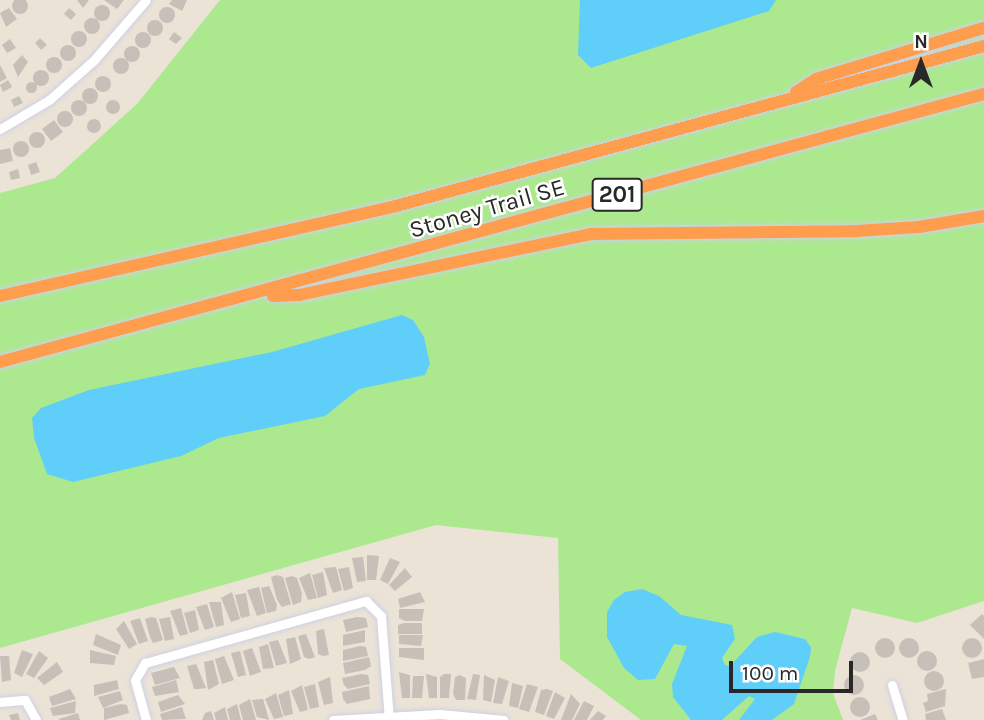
<!DOCTYPE html>
<style>
body{margin:0}
#map{position:relative;width:984px;height:720px;overflow:hidden;background:#ece3d7;font-family:Karla,sans-serif}
div>[style]{position:absolute}
[style*='--x']{left:calc(var(--x)*1px);top:calc(var(--y)*1px);width:calc(var(--w)*1px);rotate:calc(var(--a)*1deg)}
.green>*{inset:0;background:#ace98e}
.water>*{inset:0;background:#5fcff9}
.building>*{inset:0;background:#c7c0b8}
.round{border-radius:50%}
.roads{filter:drop-shadow(0 0 2px #cdd1e3) drop-shadow(0 0 2px #cdd1e3)}
.minor>*{height:9px;margin:-4.5px;padding:0 4.5px;transform-origin:4.5px;border-radius:4.5px;background:#fff}
.highway>*{height:12px;margin:-6px;padding:0 6px;transform-origin:6px;border-radius:6px;background:#ff9d4f}
span{translate:-50% -50%;white-space:nowrap;text-align:center;line-height:1.15;-webkit-text-stroke:5px #fff;paint-order:stroke}
.shield-label span{padding:2px 5px;background:#fff;border:2px solid;border-radius:5px;-webkit-text-stroke-width:0}
.shield-label{font-size:23px;color:#282828;font-weight:700}
.street-label{font-size:24px;color:#282828}
.north{position:absolute;left:886px;top:28px;width:70px;height:70px;-webkit-text-stroke:5px #fff;paint-order:stroke;rotate:0deg;font-size:19px;font-weight:700;line-height:28px;text-align:center;color:#282828}
.north::after{content:'';display:block;margin:auto;width:24px;height:32px;background:#282828;clip-path:polygon(50% 0,100% 100%,50% 72%,0 100%)}
.scale{position:absolute;left:729px;top:661px;width:124px;height:32px;box-sizing:border-box;border:4px solid #282828;border-top:0;padding-left:9px;font-size:21px;line-height:24px;white-space:nowrap;color:#282828;-webkit-text-stroke:5px #fff;paint-order:stroke}
</style>
<div id="map">
<div class="green">
<i style="clip-path:polygon(220px 0,984px 0,984px 601px,917px 623px,852px 608px,835px 671px,833px 693px,843px 720px,641px 720px,560px 659px,558px 538px,436px 525px,0 648px,0 193px,55px 178px,137px 104px)"></i>
</div>
<div class="water">
<i style="clip-path:polygon(580px 0,776px 0,769px 11px,591px 68px,578px 55px)"></i>
<i style="clip-path:polygon(402px 315px,413px 320px,424px 337px,430px 364px,425px 375px,359px 389px,325px 416px,219px 438px,181px 456px,73px 482px,47px 474px,34px 438px,32px 418px,41px 408px,89px 390px,272px 352px)"></i>
<i style="clip-path:polygon(642px 589px,659px 596px,681px 615px,732px 625px,735px 639px,722px 658px,725px 665px,730px 666px,757px 637px,775px 632px,805px 639px,811px 647px,810px 657px,794px 704px,772px 720px,739px 720px,755px 699px,749px 696px,722px 720px,691px 720px,673px 697px,672px 684px,687px 646px,674px 644px,655px 679px,638px 680px,624px 668px,607px 637px,607px 612px,614px 600px,625px 592px)"></i>
</div>
<div class="building">
<i class="round" style="left:12px;top:-2px;width:16px;height:16px"></i>
<i style="clip-path:polygon(77px 0,89px 0,83px 8px)"></i>
<i style="clip-path:polygon(104px 0,124px 0,117px 9px)"></i>
<i style="clip-path:polygon(172px 0,187px 0,182px 11px,169px 4px)"></i>
<i class="round" style="left:94px;top:5px;width:16px;height:16px"></i>
<i class="round" style="left:159px;top:7px;width:16px;height:16px"></i>
<i style="clip-path:polygon(9px 8px,17px 19px,6px 27px,0 13px)"></i>
<i style="clip-path:polygon(69px 8px,76px 14px,71px 20px,64px 14px)"></i>
<i class="round" style="left:84px;top:18px;width:16px;height:16px"></i>
<i class="round" style="left:147px;top:20px;width:16px;height:16px"></i>
<i class="round" style="left:71px;top:31px;width:16px;height:16px"></i>
<i class="round" style="left:135px;top:32px;width:16px;height:16px"></i>
<i style="clip-path:polygon(174px 32px,182px 38px,176px 44px,169px 39px)"></i>
<i style="clip-path:polygon(40px 38px,47px 45px,41px 50px,35px 43px)"></i>
<i style="clip-path:polygon(10px 39px,16px 48px,7px 53px,2px 45px)"></i>
<i class="round" style="left:60px;top:45px;width:16px;height:16px"></i>
<i class="round" style="left:124px;top:46px;width:16px;height:16px"></i>
<i style="clip-path:polygon(22px 55px,28px 62px,18px 77px,13px 65px)"></i>
<i class="round" style="left:46px;top:57px;width:16px;height:16px"></i>
<i class="round" style="left:113px;top:58px;width:16px;height:16px"></i>
<i style="clip-path:polygon(0 65px,7px 78px,0 82px)"></i>
<i class="round" style="left:33px;top:70px;width:16px;height:16px"></i>
<i class="round" style="left:95px;top:76px;width:16px;height:16px"></i>
<i style="clip-path:polygon(8px 80px,12px 87px,3px 92px,0 85px)"></i>
<i class="round" style="left:25.5px;top:81.5px;width:11px;height:11px"></i>
<i class="round" style="left:82px;top:88px;width:16px;height:16px"></i>
<i style="clip-path:polygon(19px 96px,23px 103px,14px 107px,11px 100px)"></i>
<i class="round" style="left:106px;top:100px;width:14px;height:14px"></i>
<i class="round" style="left:71px;top:100px;width:16px;height:16px"></i>
<i class="round" style="left:57px;top:111px;width:16px;height:16px"></i>
<i class="round" style="left:87px;top:119px;width:14px;height:14px"></i>
<i style="clip-path:polygon(54px 120px,63px 132px,51px 141px,42px 129px)"></i>
<i class="round" style="left:29px;top:132px;width:16px;height:16px"></i>
<i class="round" style="left:13px;top:141px;width:16px;height:16px"></i>
<i style="clip-path:polygon(10px 148px,13px 161px,0 164px,0 150px)"></i>
<i style="clip-path:polygon(36px 162px,40px 172px,31px 175px,28px 165px)"></i>
<i style="clip-path:polygon(18px 169px,20px 178px,11px 180px,9px 172px)"></i>
<i style="clip-path:polygon(367px 555px,379px 556px,376px 580px,367px 580px)"></i>
<i style="clip-path:polygon(363px 557px,366px 581px,357px 582px,352px 558px)"></i>
<i style="clip-path:polygon(390px 558px,400px 562px,388px 584px,380px 580px)"></i>
<i style="clip-path:polygon(336px 567px,342px 590px,333px 593px,324px 568px)"></i>
<i style="clip-path:polygon(349px 567px,353px 588px,344px 591px,338px 569px)"></i>
<i style="clip-path:polygon(405px 568px,412px 577px,395px 591px,389px 585px)"></i>
<i style="clip-path:polygon(323px 572px,327px 595px,318px 598px,312px 575px)"></i>
<i style="clip-path:polygon(310px 573px,317px 598px,308px 600px,299px 578px)"></i>
<i style="clip-path:polygon(277px 575px,283px 577px,291px 604px,282px 607px,277px 600px,271px 577px)"></i>
<i style="clip-path:polygon(292px 576px,297px 578px,302px 594px,301px 602px,293px 605px,285px 578px)"></i>
<i style="clip-path:polygon(269px 586px,277px 605px,276px 611px,267px 613px,261px 588px)"></i>
<i style="clip-path:polygon(259px 587px,266px 613px,257px 616px,247px 590px)"></i>
<i style="clip-path:polygon(232px 592px,240px 619px,231px 622px,221px 598px)"></i>
<i style="clip-path:polygon(420px 592px,425px 602px,400px 608px,398px 599px)"></i>
<i style="clip-path:polygon(246px 593px,250px 616px,241px 618px,235px 595px)"></i>
<i style="clip-path:polygon(209px 602px,221px 602px,224px 625px,216px 627px)"></i>
<i style="clip-path:polygon(207px 604px,214px 627px,205px 630px,196px 607px)"></i>
<i style="clip-path:polygon(181px 608px,188px 634px,180px 636px,170px 611px)"></i>
<i style="clip-path:polygon(399px 609px,424px 609px,422px 621px,405px 621px,399px 618px)"></i>
<i style="clip-path:polygon(195px 610px,199px 630px,190px 633px,184px 613px)"></i>
<i style="clip-path:polygon(982px 614px,984px 616px,984px 639px,970px 625px)"></i>
<i style="clip-path:polygon(151px 617px,156px 618px,163px 640px,153px 643px,150px 637px,145px 619px)"></i>
<i style="clip-path:polygon(170px 617px,174px 639px,165px 641px,159px 619px)"></i>
<i style="clip-path:polygon(357px 617px,366px 618px,368px 627px,346px 632px,343px 620px)"></i>
<i style="clip-path:polygon(140px 618px,148px 641px,139px 644px,130px 621px)"></i>
<i style="clip-path:polygon(124px 621px,137px 644px,129px 649px,116px 629px)"></i>
<i style="clip-path:polygon(404px 623px,422px 623px,422px 634px,398px 634px,398px 625px)"></i>
<i style="clip-path:polygon(324px 629px,329px 655px,323px 656px,318px 654px,316px 631px)"></i>
<i style="clip-path:polygon(365px 630px,365px 642px,343px 646px,343px 635px)"></i>
<i style="clip-path:polygon(96px 634px,121px 645px,118px 655px,93px 645px)"></i>
<i style="clip-path:polygon(306px 634px,315px 657px,309px 659px,304px 657px,298px 636px)"></i>
<i style="clip-path:polygon(399px 635px,423px 635px,421px 646px,399px 644px)"></i>
<i style="clip-path:polygon(295px 637px,301px 659px,290px 664px,286px 639px)"></i>
<i class="round" style="left:962px;top:638px;width:20px;height:20px"></i>
<i class="round" style="left:875px;top:638px;width:20px;height:20px"></i>
<i class="round" style="left:899px;top:638px;width:20px;height:20px"></i>
<i style="clip-path:polygon(278px 640px,287px 663px,276px 666px,269px 642px)"></i>
<i style="clip-path:polygon(268px 644px,274px 668px,263px 669px,259px 647px)"></i>
<i style="clip-path:polygon(360px 646px,366px 647px,368px 656px,343px 661px,343px 650px)"></i>
<i style="clip-path:polygon(252px 648px,261px 672px,250px 676px,243px 651px)"></i>
<i style="clip-path:polygon(399px 648px,424px 648px,424px 660px,399px 657px)"></i>
<i style="clip-path:polygon(22px 650px,33px 654px,22px 677px,14px 673px)"></i>
<i style="clip-path:polygon(90px 650px,116px 656px,114px 665px,90px 663px)"></i>
<i style="clip-path:polygon(39px 651px,48px 658px,34px 678px,26px 674px)"></i>
<i style="clip-path:polygon(240px 651px,246px 675px,238px 677px,231px 653px)"></i>
<i class="round" style="left:917px;top:651px;width:20px;height:20px"></i>
<i class="round" style="left:850px;top:652px;width:20px;height:20px"></i>
<i style="clip-path:polygon(0 656px,9px 656px,11px 680px,2px 682px)"></i>
<i style="clip-path:polygon(224px 656px,234px 680px,222px 684px,215px 659px)"></i>
<i style="clip-path:polygon(369px 657px,371px 666px,365px 670px,345px 674px,343px 663px)"></i>
<i style="clip-path:polygon(984px 659px,984px 677px,972px 679px,968px 663px)"></i>
<i style="clip-path:polygon(213px 660px,219px 684px,208px 690px,204px 662px)"></i>
<i style="clip-path:polygon(57px 662px,63px 672px,44px 685px,37px 678px)"></i>
<i style="clip-path:polygon(196px 664px,206px 688px,199px 689px,194px 689px,187px 666px)"></i>
<i style="clip-path:polygon(174px 667px,180px 678px,155px 685px,151px 673px)"></i>
<i class="round" style="left:924px;top:671px;width:20px;height:20px"></i>
<i style="clip-path:polygon(399px 672px,410px 675px,410px 698px,402px 698px)"></i>
<i style="clip-path:polygon(361px 674px,368px 675px,370px 684px,348px 689px,344px 685px,342px 678px)"></i>
<i style="clip-path:polygon(426px 674px,437px 677px,437px 698px,429px 698px)"></i>
<i style="clip-path:polygon(444px 674px,451px 674px,449px 698px,440px 698px,440px 677px)"></i>
<i style="clip-path:polygon(473px 674px,480px 675px,476px 700px,467px 699px)"></i>
<i class="round" style="left:844px;top:675px;width:20px;height:20px"></i>
<i style="clip-path:polygon(460px 675px,466px 678px,465px 700px,456px 700px,453px 694px,455px 677px)"></i>
<i style="clip-path:polygon(484px 675px,495px 680px,491px 702px,483px 700px)"></i>
<i style="clip-path:polygon(413px 676px,424px 676px,422px 698px,412px 698px)"></i>
<i style="clip-path:polygon(330px 677px,333px 703px,324px 705px,318px 682px)"></i>
<i style="clip-path:polygon(498px 677px,509px 681px,502px 704px,493px 703px)"></i>
<i style="clip-path:polygon(117px 680px,119px 689px,94px 696px,94px 685px)"></i>
<i style="clip-path:polygon(176px 680px,179px 692px,155px 696px,152px 687px)"></i>
<i style="clip-path:polygon(512px 683px,523px 686px,518px 708px,509px 706px)"></i>
<i style="clip-path:polygon(315px 684px,319px 707px,310px 709px,304px 687px)"></i>
<i style="clip-path:polygon(527px 684px,538px 687px,529px 712px,519px 709px)"></i>
<i style="clip-path:polygon(302px 685px,308px 710px,300px 712px,291px 691px)"></i>
<i style="clip-path:polygon(369px 686px,370px 699px,347px 704px,343px 699px,342px 692px)"></i>
<i style="clip-path:polygon(70px 689px,76px 699px,52px 706px,49px 697px)"></i>
<i style="clip-path:polygon(547px 689px,553px 691px,544px 715px,535px 712px,541px 690px)"></i>
<i style="clip-path:polygon(946px 689px,945px 706px,926px 712px,923px 703px,928px 701px,927px 694px)"></i>
<i style="clip-path:polygon(289px 690px,293px 714px,284px 716px,278px 695px)"></i>
<i style="clip-path:polygon(120px 691px,123px 700px,103px 708px,98px 697px)"></i>
<i style="clip-path:polygon(555px 692px,565px 698px,554px 719px,546px 716px)"></i>
<i style="clip-path:polygon(276px 693px,283px 717px,274px 719px,265px 699px)"></i>
<i style="clip-path:polygon(571px 694px,580px 704px,572px 720px,561px 720px)"></i>
<i style="clip-path:polygon(178px 695px,185px 704px,161px 712px,158px 702px)"></i>
<i class="round" style="left:850px;top:697px;width:20px;height:20px"></i>
<i style="clip-path:polygon(250px 699px,256px 720px,243px 720px,239px 705px)"></i>
<i style="clip-path:polygon(263px 699px,269px 720px,257px 717px,252px 700px)"></i>
<i style="clip-path:polygon(76px 701px,75px 713px,53px 716px,50px 708px)"></i>
<i style="clip-path:polygon(584px 701px,594px 706px,587px 720px,574px 720px)"></i>
<i style="clip-path:polygon(121px 704px,127px 705px,129px 713px,104px 720px,104px 708px)"></i>
<i style="clip-path:polygon(237px 704px,241px 720px,230px 720px,227px 709px)"></i>
<i style="clip-path:polygon(182px 707px,186px 719px,162px 720px,160px 714px)"></i>
<i style="clip-path:polygon(225px 707px,228px 720px,216px 720px,214px 713px)"></i>
<i style="clip-path:polygon(942px 709px,946px 720px,926px 720px,925px 714px)"></i>
<i style="clip-path:polygon(211px 711px,214px 720px,202px 720px,205px 713px)"></i>
<i style="clip-path:polygon(598px 711px,606px 716px,603px 720px,590px 720px)"></i>
<i style="clip-path:polygon(18px 713px,20px 720px,11px 720px,9px 715px)"></i>
<i style="clip-path:polygon(78px 713px,80px 720px,59px 720px,59px 719px)"></i>
<i style="clip-path:polygon(875px 714px,878px 720px,860px 720px)"></i>
</div>
<div class="roads">
<div class="minor">
<i style="--x:0;--y:129;--w:57;--a:-30.6"></i>
<i style="--x:49;--y:100;--w:60;--a:-41.6"></i>
<i style="--x:94;--y:60;--w:79;--a:-49.1"></i>
<i style="--x:892;--y:685;--w:37;--a:73"></i>
<i style="--x:0;--y:702;--w:25;--a:-5"></i>
<i style="--x:25;--y:700;--w:23;--a:61"></i>
<i style="--x:146;--y:720;--w:41;--a:-105.4"></i>
<i style="--x:135;--y:680;--w:20;--a:-60"></i>
<i style="--x:145;--y:663;--w:230;--a:-15.7"></i>
<i style="--x:366;--y:601;--w:21;--a:45"></i>
<i style="--x:381;--y:616;--w:104;--a:85.6"></i>
<i style="--x:333;--y:720;--w:107;--a:-3.2"></i>
<i style="--x:440;--y:714;--w:64;--a:5.4"></i>
</div>
<div class="highway">
<i style="--x:796;--y:92;--w:24;--a:-33"></i>
<i style="--x:816;--y:79;--w:176;--a:-16.9"></i>
<i style="--x:0;--y:296;--w:406;--a:-12.8"></i>
<i style="--x:396;--y:206;--w:609;--a:-15.22"></i>
<i style="--x:273;--y:296;--w:26;--a:-2"></i>
<i style="--x:299;--y:295;--w:297;--a:-11.8"></i>
<i style="--x:590;--y:234;--w:266;--a:-0.6"></i>
<i style="--x:856;--y:231;--w:63;--a:-3.6"></i>
<i style="--x:919;--y:227;--w:66;--a:-9.6"></i>
<i style="--x:0;--y:362;--w:1020;--a:-15.24"></i>
</div>
</div>
<div class="shield-label">
<span style="left:617px;top:195px">201</span>
</div>
<div class="street-label">
<span style="left:487px;top:209px;rotate:-16deg">Stoney Trail SE</span>
</div>
<div class="north">N</div>
<div class="scale">100 m</div>
</div>
